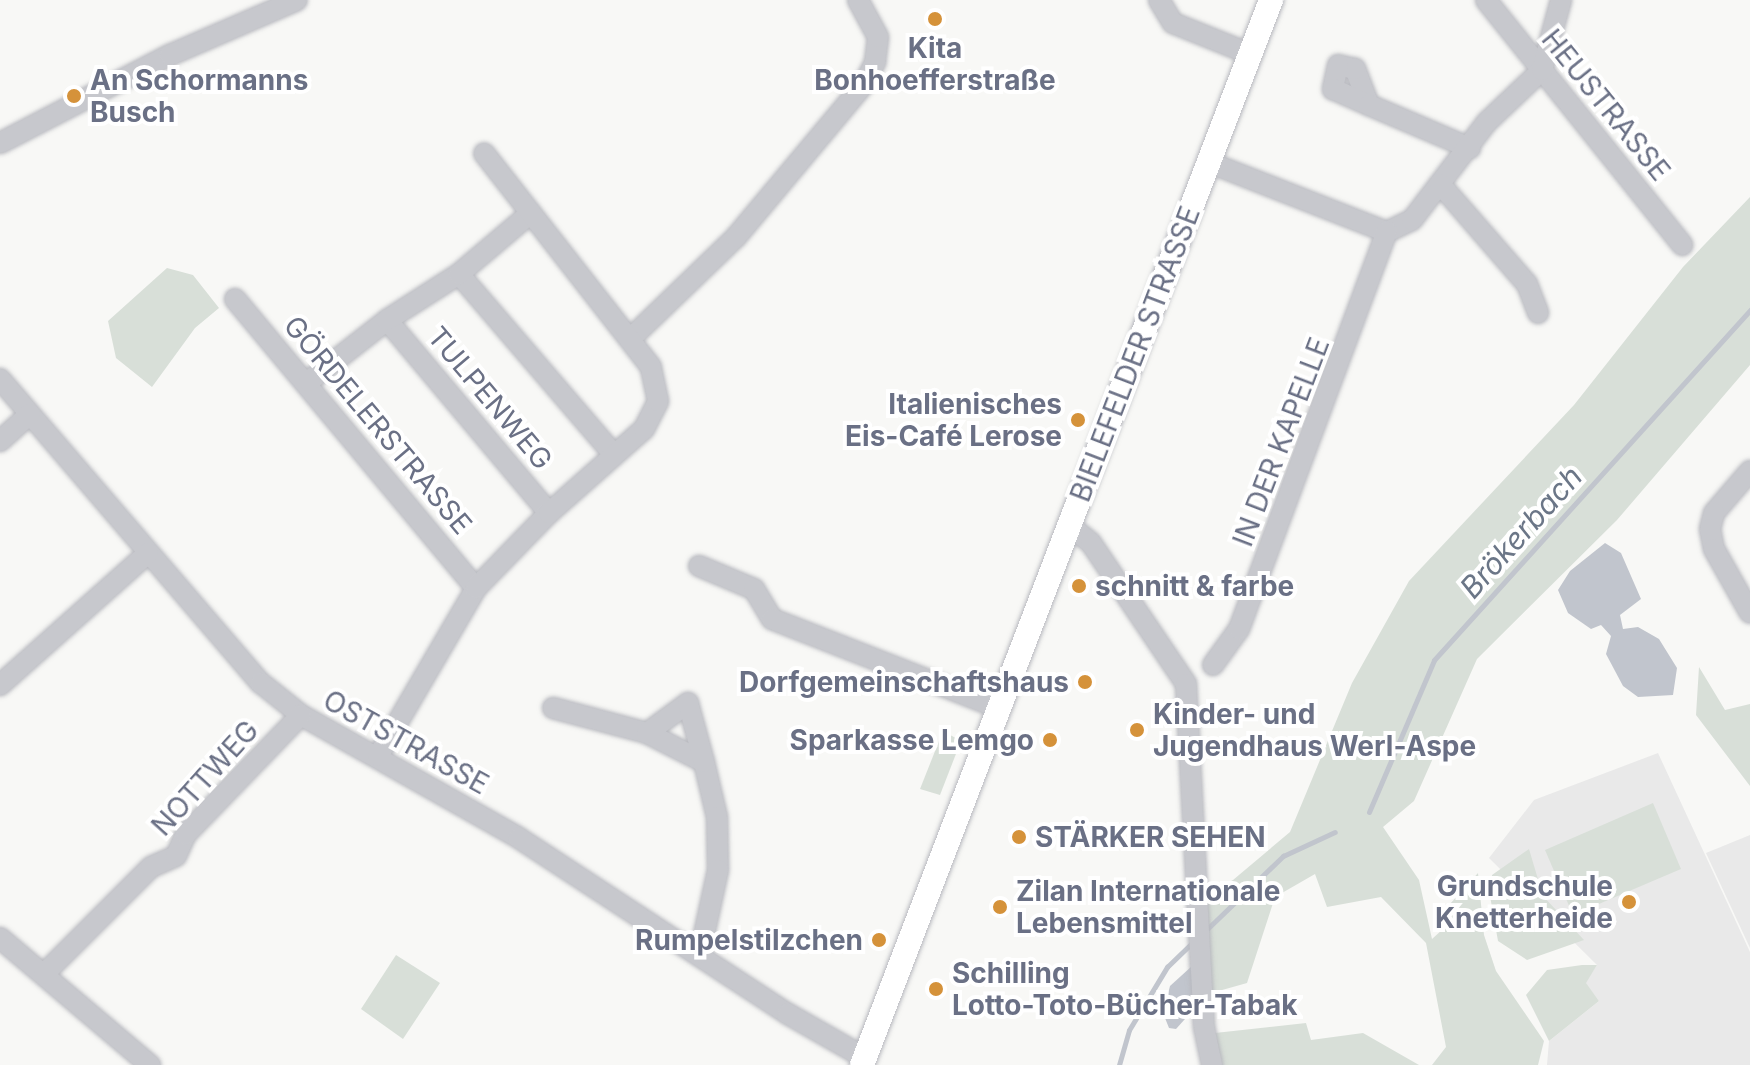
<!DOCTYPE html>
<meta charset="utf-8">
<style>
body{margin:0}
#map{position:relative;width:1750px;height:1065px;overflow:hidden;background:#f8f8f6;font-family:Inter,sans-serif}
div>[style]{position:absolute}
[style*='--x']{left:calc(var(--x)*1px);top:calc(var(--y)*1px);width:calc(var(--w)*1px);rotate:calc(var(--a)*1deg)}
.built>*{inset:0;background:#e9e9e9}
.green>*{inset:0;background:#d8dfd8}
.water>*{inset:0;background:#c1c5cd}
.stream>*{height:5px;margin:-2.5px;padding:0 2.5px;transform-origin:2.5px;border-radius:2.5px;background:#c1c5cd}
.roads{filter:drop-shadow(0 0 2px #b8b9bf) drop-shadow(0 0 2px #b8b9bf)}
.minor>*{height:20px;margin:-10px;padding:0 10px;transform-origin:10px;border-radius:10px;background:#c7c8cd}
.major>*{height:24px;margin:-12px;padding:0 12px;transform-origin:12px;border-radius:12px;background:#fff}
.dots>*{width:22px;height:22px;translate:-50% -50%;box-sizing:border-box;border:4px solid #fff;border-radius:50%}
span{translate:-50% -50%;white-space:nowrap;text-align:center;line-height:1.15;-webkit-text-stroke:8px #fff;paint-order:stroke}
.poi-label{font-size:28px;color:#6a7085;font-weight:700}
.left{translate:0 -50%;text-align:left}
.right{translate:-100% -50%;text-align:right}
.street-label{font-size:28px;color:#6a7085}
.water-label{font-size:30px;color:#6b7687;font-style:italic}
</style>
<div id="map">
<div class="built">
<i style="clip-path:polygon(1658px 753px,1750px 952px,1750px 1065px,1547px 1065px,1549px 1041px,1599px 1001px,1585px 983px,1597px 965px,1489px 858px,1534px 800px)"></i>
<i style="clip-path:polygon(1750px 835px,1750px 948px,1706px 853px)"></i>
</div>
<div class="green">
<i style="clip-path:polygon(1750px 197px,1750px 365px,1617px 520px,1477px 659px,1414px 801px,1383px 827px,1419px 880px,1432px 939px,1443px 929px,1450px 904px,1478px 873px,1484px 935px,1496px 971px,1544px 1041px,1538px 1065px,1432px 1065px,1446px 1047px,1426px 943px,1381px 897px,1327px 907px,1315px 874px,1275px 897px,1247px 983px,1208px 994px,1204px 896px,1233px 880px,1290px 832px,1352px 683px,1409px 581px,1574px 405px,1683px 267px)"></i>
<i style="clip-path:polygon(167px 268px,193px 275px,219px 308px,195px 328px,152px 387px,116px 358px,108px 321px)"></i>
<i style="clip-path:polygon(1699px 667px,1725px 710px,1750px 704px,1750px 786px,1696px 715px)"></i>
<i style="clip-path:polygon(943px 731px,961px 741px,940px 795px,920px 789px)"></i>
<i style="clip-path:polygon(1653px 803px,1681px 869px,1573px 915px,1545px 850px)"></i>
<i style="clip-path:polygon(1529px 849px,1543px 896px,1584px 940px,1527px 960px,1498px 941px,1490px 896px,1492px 875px)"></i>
<i style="clip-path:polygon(396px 955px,440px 983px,403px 1039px,361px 1009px)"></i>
<i style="clip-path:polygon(1582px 965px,1597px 965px,1586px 983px,1599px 1001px,1549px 1041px,1526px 995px,1547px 970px)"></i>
<i style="clip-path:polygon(1306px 1023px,1311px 1040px,1363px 1033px,1419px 1065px,1219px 1065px,1215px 1033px)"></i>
</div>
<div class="water">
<i style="clip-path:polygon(1605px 543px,1621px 553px,1641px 599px,1620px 615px,1623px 629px,1638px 627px,1659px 639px,1677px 668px,1673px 695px,1638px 697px,1623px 686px,1606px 654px,1611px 636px,1601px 625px,1591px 629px,1568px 613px,1558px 590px,1570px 571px)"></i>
<i style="clip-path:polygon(1192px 966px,1194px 1009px,1176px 1029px,1169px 1028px,1163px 1013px,1170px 986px)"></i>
</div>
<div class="stream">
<i style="--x:1369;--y:812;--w:165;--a:-66.8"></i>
<i style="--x:1434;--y:660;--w:472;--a:-47.9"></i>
<i style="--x:1204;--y:932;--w:110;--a:-43.9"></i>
<i style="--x:1283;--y:856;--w:57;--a:-24.8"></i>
<i style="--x:1119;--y:1065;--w:36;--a:-74"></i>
<i style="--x:1129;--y:1030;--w:74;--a:-58.9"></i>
<i style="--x:1167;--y:967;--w:37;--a:-44"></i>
</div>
<div class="roads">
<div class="minor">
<i style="--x:1159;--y:0;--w:27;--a:59"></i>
<i style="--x:1173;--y:23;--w:83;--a:21.9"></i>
<i style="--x:1486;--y:0;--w:314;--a:51.3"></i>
<i style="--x:1369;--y:105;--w:39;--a:-111"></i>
<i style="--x:1355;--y:69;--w:17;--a:-167"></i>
<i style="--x:1338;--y:65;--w:25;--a:102"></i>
<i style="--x:1333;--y:89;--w:39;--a:24"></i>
<i style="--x:1369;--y:105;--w:110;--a:23.1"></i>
<i style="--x:0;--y:143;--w:191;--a:-27.4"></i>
<i style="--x:170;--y:55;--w:138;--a:-23.4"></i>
<i style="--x:1208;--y:162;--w:192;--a:21.4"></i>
<i style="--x:1387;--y:232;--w:28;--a:-26"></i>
<i style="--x:1412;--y:220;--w:123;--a:-52.6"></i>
<i style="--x:1487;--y:122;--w:76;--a:-43.4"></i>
<i style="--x:1542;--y:70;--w:73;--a:-74.8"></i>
<i style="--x:1440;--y:184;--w:133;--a:49"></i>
<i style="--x:1527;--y:284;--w:31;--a:69"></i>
<i style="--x:459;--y:274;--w:238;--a:49.4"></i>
<i style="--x:235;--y:299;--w:376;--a:50.2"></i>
<i style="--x:387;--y:320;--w:252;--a:50"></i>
<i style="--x:630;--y:339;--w:147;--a:-43.9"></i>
<i style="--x:736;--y:237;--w:199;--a:-50.1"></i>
<i style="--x:864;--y:84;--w:25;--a:-63"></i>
<i style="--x:875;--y:62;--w:25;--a:-83"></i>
<i style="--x:878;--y:37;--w:42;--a:-118.4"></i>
<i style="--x:0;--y:379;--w:401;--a:49.4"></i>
<i style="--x:261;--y:683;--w:51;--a:38.7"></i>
<i style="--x:301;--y:715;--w:250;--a:29.4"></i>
<i style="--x:519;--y:838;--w:321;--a:33.2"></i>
<i style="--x:788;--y:1014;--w:89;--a:29.7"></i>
<i style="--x:309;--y:381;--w:99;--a:-38"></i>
<i style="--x:387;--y:320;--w:85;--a:-32.6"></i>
<i style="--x:459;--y:274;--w:94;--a:-40.3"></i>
<i style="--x:0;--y:441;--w:40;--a:-42"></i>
<i style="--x:1750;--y:471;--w:55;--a:130.6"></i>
<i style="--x:1714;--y:513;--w:16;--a:104"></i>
<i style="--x:1710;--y:529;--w:20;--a:79"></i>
<i style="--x:1714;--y:549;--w:73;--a:60.6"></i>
<i style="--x:1069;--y:525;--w:28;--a:39"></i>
<i style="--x:1091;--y:543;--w:170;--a:56"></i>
<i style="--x:1186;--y:684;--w:343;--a:87"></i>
<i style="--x:1204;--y:1027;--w:39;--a:78"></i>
<i style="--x:699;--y:566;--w:60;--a:22.7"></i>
<i style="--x:754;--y:589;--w:35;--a:59"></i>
<i style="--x:772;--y:619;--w:244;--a:21.4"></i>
<i style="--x:1213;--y:665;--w:44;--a:-54.2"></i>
<i style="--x:1239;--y:629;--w:424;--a:-69.6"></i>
<i style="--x:0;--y:685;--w:198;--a:-41.7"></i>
<i style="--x:553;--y:708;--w:97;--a:14.9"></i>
<i style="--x:647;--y:733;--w:64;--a:27"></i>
<i style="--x:704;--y:762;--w:57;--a:76.7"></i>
<i style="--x:717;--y:817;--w:53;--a:88.9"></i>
<i style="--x:718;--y:870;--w:85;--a:102.2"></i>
<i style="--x:647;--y:733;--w:51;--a:-36.2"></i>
<i style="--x:688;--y:703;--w:61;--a:74.8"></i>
<i style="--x:378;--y:756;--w:194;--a:-59.7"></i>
<i style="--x:476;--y:588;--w:105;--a:-45.8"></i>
<i style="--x:549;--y:513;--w:127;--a:-41.5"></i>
<i style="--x:644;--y:429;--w:31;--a:-63"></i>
<i style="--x:658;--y:401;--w:35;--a:-102"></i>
<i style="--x:651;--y:367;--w:271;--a:-128"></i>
<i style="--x:0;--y:938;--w:197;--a:40.3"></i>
<i style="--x:44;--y:974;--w:151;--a:-45"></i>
<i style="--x:151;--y:867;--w:27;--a:-24"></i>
<i style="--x:176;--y:856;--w:24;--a:-66"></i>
<i style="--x:186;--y:834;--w:165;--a:-46"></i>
</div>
<div class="major">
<i style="--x:862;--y:1065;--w:1141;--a:-68.99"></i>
</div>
</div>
<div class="dots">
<i style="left:935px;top:19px;background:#d5923a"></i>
<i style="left:74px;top:96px;background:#d5923a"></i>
<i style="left:1078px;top:420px;background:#d5923a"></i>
<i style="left:1079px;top:586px;background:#d5923a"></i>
<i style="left:1085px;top:682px;background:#d5923a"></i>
<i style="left:1137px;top:730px;background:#d5923a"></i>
<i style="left:1050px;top:740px;background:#d5923a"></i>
<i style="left:1019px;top:837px;background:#d5923a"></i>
<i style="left:1629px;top:902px;background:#d5923a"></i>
<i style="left:1000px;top:907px;background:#d5923a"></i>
<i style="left:879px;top:940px;background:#d5923a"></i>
<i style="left:936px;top:989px;background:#d5923a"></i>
</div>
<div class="poi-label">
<span style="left:935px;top:64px">Kita<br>Bonhoefferstraße</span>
<span class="left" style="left:90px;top:96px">An Schormanns<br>Busch</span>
<span class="right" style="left:1062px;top:420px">Italienisches<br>Eis-Café Lerose</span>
<span class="left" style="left:1095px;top:586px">schnitt &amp; farbe</span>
<span class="right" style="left:1069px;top:682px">Dorfgemeinschaftshaus</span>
<span class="left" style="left:1153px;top:730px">Kinder- und<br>Jugendhaus Werl-Aspe</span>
<span class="right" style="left:1034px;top:740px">Sparkasse Lemgo</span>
<span class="left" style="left:1035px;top:837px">STÄRKER SEHEN</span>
<span class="right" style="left:1613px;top:902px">Grundschule<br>Knetterheide</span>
<span class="left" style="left:1016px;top:907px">Zilan Internationale<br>Lebensmittel</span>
<span class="right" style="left:863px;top:940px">Rumpelstilzchen</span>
<span class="left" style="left:952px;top:989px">Schilling<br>Lotto-Toto-Bücher-Tabak</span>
</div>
<div class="street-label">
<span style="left:1606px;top:105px;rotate:51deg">HEUSTRASSE</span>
<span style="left:1135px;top:354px;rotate:-69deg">BIELEFELDER STRASSE</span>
<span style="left:490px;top:398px;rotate:50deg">TULPENWEG</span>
<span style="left:378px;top:425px;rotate:50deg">GÖRDELERSTRASSE</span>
<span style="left:1281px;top:442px;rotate:-69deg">IN DER KAPELLE</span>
<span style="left:406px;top:742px;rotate:29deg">OSTSTRASSE</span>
<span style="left:205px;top:778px;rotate:-48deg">NOTTWEG</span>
</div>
<div class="water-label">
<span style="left:1521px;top:532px;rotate:-48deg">Brökerbach</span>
</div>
</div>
